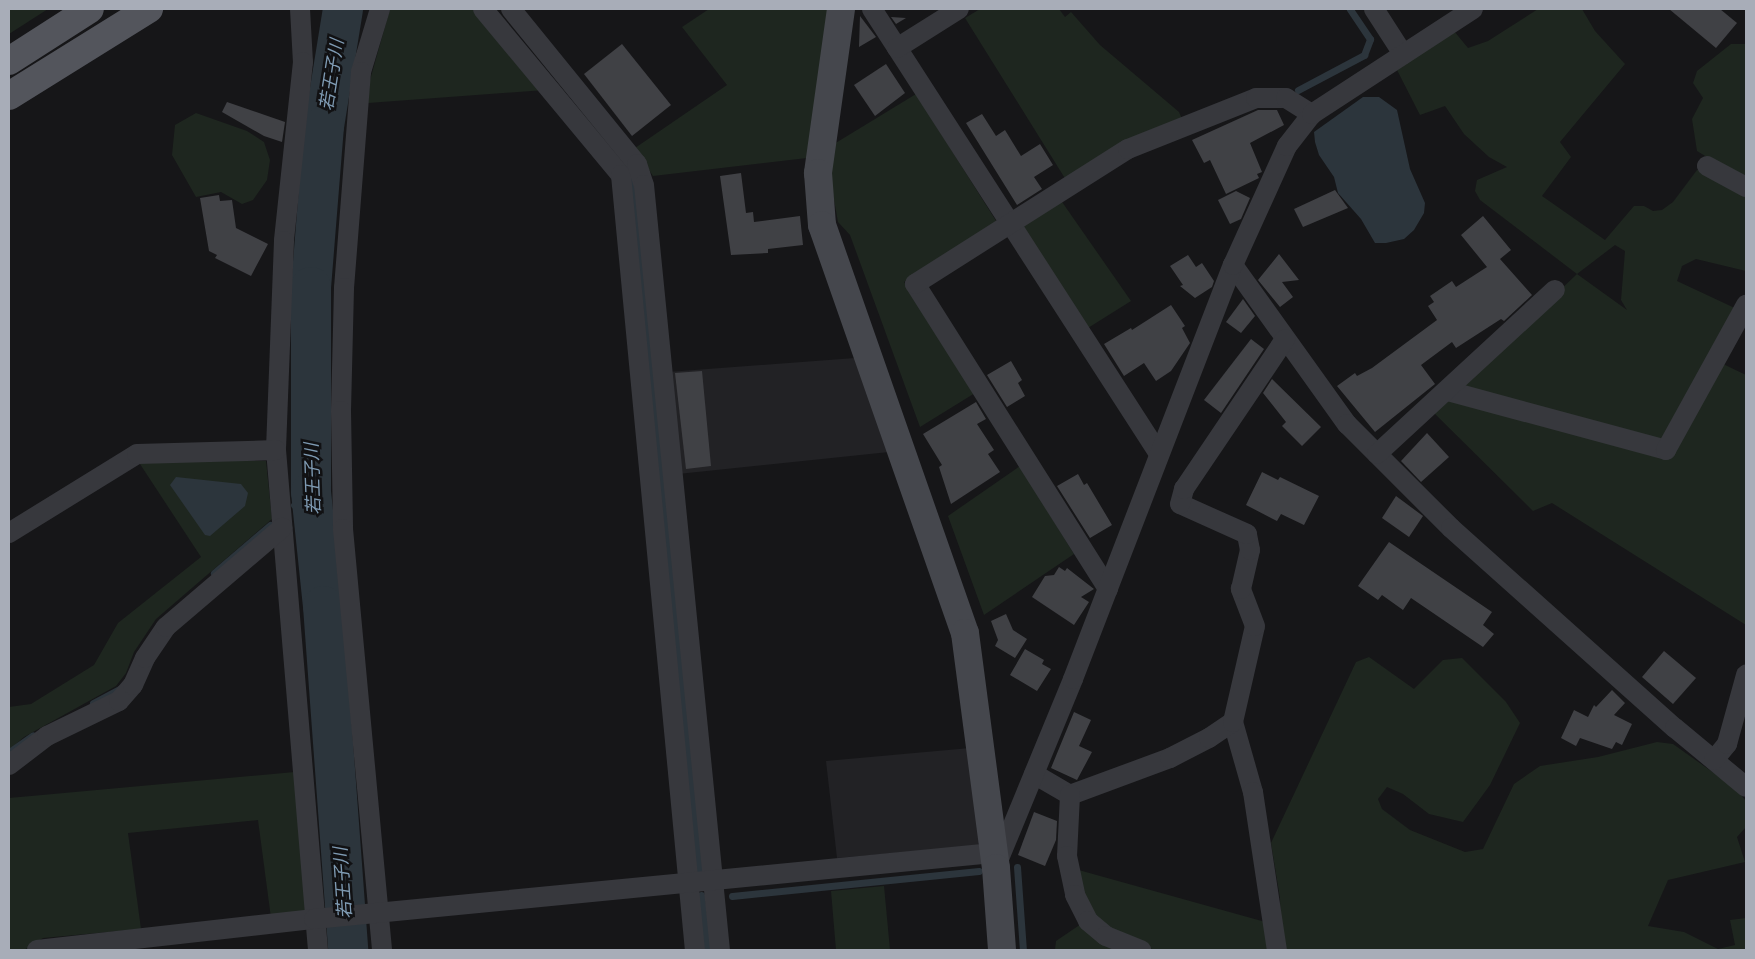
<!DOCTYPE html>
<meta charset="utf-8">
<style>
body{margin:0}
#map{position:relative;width:1755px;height:959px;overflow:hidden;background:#161618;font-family:"Work Sans","Noto Sans JP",sans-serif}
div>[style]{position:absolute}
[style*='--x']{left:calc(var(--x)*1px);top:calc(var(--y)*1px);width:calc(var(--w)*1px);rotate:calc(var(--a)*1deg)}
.built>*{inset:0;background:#222225}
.green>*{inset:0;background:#1e261f}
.water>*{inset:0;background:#2c353c}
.stream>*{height:7px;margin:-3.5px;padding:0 3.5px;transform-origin:3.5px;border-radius:3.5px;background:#2c353c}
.river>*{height:40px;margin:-20px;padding:0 20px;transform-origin:20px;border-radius:20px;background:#2c353c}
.building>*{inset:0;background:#404145}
.street>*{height:20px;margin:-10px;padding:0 10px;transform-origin:10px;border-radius:10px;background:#37383d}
.secondary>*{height:28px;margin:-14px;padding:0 14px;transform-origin:14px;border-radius:14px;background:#45474d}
.primary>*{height:28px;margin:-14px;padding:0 14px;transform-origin:14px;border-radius:14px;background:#53555c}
span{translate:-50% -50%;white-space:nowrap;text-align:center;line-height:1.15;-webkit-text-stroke:5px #111113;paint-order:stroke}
.water-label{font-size:18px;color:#7f9bb3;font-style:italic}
.frame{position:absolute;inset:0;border:10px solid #a8adb8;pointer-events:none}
</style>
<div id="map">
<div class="built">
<i style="clip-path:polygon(855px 358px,889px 452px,678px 474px,668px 372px)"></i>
<i style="clip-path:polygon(970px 748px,982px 839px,977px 846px,837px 858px,826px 761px)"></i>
</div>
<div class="green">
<i style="clip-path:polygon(9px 9px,48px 9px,9px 34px)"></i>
<i style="clip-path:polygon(390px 9px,478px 9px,545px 90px,368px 103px,370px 80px)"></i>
<i style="clip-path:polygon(709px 9px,828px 9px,807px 158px,653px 176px,635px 148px,727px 85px,682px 27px)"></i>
<i style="clip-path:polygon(980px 9px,1059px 9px,1065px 17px,1071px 12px,1100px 45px,1179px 112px,1182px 119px,1066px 180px,965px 18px)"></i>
<i style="clip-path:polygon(evenodd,1538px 9px,1582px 9px,1595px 31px,1625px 64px,1560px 142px,1571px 157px,1542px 196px,1605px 240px,1634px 206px,1644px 206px,1653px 211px,1662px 210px,1673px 202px,1697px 170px,1702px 169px,1746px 193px,1746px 271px,1696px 259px,1682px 266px,1677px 281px,1739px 310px,1665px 440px,1458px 387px,1577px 274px,1480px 200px,1475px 191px,1477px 180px,1507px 167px,1489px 157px,1464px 134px,1445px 106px,1420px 115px,1397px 70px,1454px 31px,1468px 48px,1488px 41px,1538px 9px,1615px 245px,1625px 251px,1621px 300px,1627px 310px,1577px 274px,1615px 245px)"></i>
<i style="clip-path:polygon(1731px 44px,1746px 44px,1746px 181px,1697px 151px,1692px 119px,1703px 98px,1693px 83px,1697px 71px)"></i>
<i style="clip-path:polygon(916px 94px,998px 224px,904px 282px,975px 393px,920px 427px,850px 235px,838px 222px,831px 183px,834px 144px)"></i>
<i style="clip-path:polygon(196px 113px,247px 131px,264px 142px,270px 160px,267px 180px,253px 200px,242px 204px,221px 192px,196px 197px,172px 155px,175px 125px)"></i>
<i style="clip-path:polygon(1060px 199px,1131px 301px,1088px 328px,1019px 225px)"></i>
<i style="clip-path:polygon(1721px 363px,1746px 375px,1746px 625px,1552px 503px,1533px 511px,1432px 411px,1449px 395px,1655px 454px)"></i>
<i style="clip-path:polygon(138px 461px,266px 461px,272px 519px,156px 619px,134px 652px,126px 673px,116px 686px,24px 737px,9px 750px,9px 707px,31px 704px,94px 665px,118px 623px,201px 557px)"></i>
<i style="clip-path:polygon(1020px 466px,1074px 554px,984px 615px,948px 516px)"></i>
<i style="clip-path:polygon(1369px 657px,1414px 689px,1443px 660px,1462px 658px,1506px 702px,1520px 723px,1490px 785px,1463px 822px,1429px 814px,1403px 794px,1387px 787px,1378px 799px,1382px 809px,1410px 830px,1465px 852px,1483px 849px,1514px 784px,1540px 766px,1598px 757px,1657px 742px,1673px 744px,1735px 788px,1746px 801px,1746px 827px,1737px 837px,1745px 862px,1668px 880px,1648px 926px,1684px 932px,1718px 949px,1735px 945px,1730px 920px,1746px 918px,1746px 950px,1281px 950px,1280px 898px,1271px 843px,1356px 662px)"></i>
<i style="clip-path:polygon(295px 772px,307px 910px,271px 918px,258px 820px,128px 833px,141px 929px,43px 938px,24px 950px,9px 950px,9px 798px)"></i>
<i style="clip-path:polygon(1075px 869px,1269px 923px,1271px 950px,1155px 950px,1112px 935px,1090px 917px)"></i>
<i style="clip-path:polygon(884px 886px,890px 950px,836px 950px,831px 891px)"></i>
<i style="clip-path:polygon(1084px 922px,1128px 950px,1055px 950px,1056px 941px)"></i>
</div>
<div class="water">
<i style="clip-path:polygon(1363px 97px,1379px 97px,1397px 110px,1410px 169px,1425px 203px,1424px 213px,1414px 230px,1404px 239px,1386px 243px,1375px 243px,1361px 219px,1338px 193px,1334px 177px,1319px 155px,1315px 142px,1314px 132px)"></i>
<i style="clip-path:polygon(176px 477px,241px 484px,248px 493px,245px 506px,210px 536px,205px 535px,170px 485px)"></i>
</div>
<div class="stream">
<i style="--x:1298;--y:90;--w:75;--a:-27.9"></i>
<i style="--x:1364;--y:55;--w:17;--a:-69"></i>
<i style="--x:1370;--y:39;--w:36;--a:-124"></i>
<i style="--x:633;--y:178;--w:697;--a:84.57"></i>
<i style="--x:294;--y:505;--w:21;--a:-37"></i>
<i style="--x:214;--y:573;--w:74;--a:-40.6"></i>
<i style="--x:93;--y:703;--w:32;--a:-28"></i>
<i style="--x:9;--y:752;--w:29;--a:-35"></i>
<i style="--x:1017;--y:867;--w:83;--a:85.9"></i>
<i style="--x:701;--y:895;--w:55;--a:83.8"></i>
<i style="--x:732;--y:896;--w:248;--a:-5.8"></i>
</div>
<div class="river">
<i style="--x:343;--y:9;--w:119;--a:99.2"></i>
<i style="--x:324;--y:126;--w:162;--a:94.6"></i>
<i style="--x:311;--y:287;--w:205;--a:90"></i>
<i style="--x:311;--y:492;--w:115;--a:84"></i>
<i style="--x:323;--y:606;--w:345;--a:85.8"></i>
</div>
<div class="building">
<i style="clip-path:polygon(1669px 9px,1720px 9px,1737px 23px,1716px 48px)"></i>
<i style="clip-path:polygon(860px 16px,876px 37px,859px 47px)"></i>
<i style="clip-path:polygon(891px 17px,906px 18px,896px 24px)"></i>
<i style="clip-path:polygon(622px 44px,671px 105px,632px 136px,584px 74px)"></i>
<i style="clip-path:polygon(886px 64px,905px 93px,875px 116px,854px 85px)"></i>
<i style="clip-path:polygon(227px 102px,285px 122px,282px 142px,264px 136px,222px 112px)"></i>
<i style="clip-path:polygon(1258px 110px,1277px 110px,1284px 125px,1250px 143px,1262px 172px,1257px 174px,1259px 178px,1226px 194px,1210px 160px,1204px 163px,1192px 140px)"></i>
<i style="clip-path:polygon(982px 114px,996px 136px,1005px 130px,1021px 156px,1040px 144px,1053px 165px,1034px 177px,1042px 189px,1017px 205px,966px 123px)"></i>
<i style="clip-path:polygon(741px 173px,746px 213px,753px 212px,754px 222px,800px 216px,803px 245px,768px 249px,768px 253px,731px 255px,720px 176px)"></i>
<i style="clip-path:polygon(1335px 190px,1348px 208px,1303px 227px,1294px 209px)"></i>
<i style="clip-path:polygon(1236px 191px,1250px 198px,1241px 219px,1230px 224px,1218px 200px)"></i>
<i style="clip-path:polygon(219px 195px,220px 201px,232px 200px,236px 228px,268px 244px,251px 276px,215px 258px,217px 255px,209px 251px,200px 198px)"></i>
<i style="clip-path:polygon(1483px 216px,1511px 250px,1500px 259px,1532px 295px,1504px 321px,1501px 319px,1456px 348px,1452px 342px,1421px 365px,1435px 384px,1375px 432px,1337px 386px,1355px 373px,1357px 376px,1372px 368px,1437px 320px,1428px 306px,1434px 302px,1430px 296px,1452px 281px,1456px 287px,1487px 267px,1461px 235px)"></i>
<i style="clip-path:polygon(1279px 254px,1299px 280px,1282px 282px,1293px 297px,1280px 307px,1258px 280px)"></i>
<i style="clip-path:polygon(1188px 255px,1196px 267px,1202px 263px,1214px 281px,1212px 287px,1195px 298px,1180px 286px,1183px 285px,1170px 266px)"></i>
<i style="clip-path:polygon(1243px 299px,1255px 316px,1241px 333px,1226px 322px)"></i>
<i style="clip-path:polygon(1171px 305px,1185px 326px,1182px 328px,1190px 343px,1171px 371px,1156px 381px,1144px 363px,1124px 376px,1104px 344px,1131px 328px,1132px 330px)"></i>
<i style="clip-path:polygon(1251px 339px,1264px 349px,1221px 413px,1204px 400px)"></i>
<i style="clip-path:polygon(1011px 361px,1022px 380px,1018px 383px,1025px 396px,1007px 407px,987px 375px)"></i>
<i style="clip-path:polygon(702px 371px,711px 466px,686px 469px,675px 373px)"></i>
<i style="clip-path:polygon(1272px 379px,1321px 427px,1302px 446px,1282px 426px,1286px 422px,1263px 393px)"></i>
<i style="clip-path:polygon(976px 402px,986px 419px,977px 424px,994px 450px,988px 454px,1000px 472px,951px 504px,939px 467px,942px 465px,923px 434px)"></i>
<i style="clip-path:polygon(1427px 433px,1449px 457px,1421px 482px,1401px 461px)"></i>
<i style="clip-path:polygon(1262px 472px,1278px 480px,1280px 477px,1319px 496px,1304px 525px,1281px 514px,1277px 521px,1246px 505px)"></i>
<i style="clip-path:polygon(1078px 474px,1084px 485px,1087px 483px,1112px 525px,1090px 538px,1057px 486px)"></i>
<i style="clip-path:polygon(1396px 496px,1423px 516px,1409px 537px,1382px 518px)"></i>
<i style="clip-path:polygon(1389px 542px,1492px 612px,1483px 625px,1494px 634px,1483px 647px,1411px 598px,1403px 610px,1382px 595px,1378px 600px,1358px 586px)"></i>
<i style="clip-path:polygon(1059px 567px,1065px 571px,1067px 568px,1094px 589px,1081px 597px,1089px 602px,1074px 625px,1032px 597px,1045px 576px,1054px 575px)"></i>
<i style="clip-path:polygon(1006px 614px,1013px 630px,1027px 639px,1015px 658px,995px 646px,998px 640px,991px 621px)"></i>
<i style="clip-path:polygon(1025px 649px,1044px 660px,1042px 664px,1051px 669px,1037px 691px,1010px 675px)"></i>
<i style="clip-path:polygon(1664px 651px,1696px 678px,1673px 704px,1642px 677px)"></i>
<i style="clip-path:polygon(1612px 690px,1625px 703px,1614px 715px,1632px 724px,1622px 745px,1616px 742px,1612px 749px,1580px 738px,1576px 746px,1561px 738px,1574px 710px,1588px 717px,1594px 705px,1596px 707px)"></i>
<i style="clip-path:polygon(1074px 712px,1091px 720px,1079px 746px,1092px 752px,1077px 780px,1051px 768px)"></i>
<i style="clip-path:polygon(1034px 812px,1057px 821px,1056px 840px,1045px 866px,1018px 855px)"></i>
</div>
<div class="street">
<i style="--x:300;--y:9;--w:53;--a:86.8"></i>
<i style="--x:303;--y:62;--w:180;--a:96.1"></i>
<i style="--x:284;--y:241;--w:209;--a:92.2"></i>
<i style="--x:276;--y:450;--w:502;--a:85.2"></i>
<i style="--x:380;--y:9;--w:66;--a:106.8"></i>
<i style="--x:361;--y:72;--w:217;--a:94.5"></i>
<i style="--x:344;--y:288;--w:123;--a:91.4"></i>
<i style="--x:341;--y:411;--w:118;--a:89"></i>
<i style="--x:343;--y:529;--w:423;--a:84.7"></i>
<i style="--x:483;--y:9;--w:216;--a:50.3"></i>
<i style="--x:621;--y:175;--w:779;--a:84.55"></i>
<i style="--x:511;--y:9;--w:200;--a:50.9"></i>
<i style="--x:637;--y:164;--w:22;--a:72"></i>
<i style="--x:644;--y:185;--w:769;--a:84.33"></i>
<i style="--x:872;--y:9;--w:530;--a:57.18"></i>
<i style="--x:1374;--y:9;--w:54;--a:57.2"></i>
<i style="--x:897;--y:48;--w:73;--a:-32.2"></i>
<i style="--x:1707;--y:166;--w:44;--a:28.3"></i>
<i style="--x:1233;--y:265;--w:196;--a:54.4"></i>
<i style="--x:1347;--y:424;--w:147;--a:45"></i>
<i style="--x:1451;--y:528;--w:300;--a:41.8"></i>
<i style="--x:1675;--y:728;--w:92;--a:39.7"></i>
<i style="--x:1448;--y:391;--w:226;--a:15.1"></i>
<i style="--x:1666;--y:450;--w:166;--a:-61.1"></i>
<i style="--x:1377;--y:454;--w:242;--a:-42.7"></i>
<i style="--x:9;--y:533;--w:150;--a:-31.7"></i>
<i style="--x:137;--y:454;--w:139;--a:-1.6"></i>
<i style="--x:1108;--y:589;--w:361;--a:-122.3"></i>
<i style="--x:915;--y:284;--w:252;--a:-32.4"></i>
<i style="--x:1128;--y:149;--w:138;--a:-21.7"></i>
<i style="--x:1256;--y:98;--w:30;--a:0"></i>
<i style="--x:1286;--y:98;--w:31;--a:32"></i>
<i style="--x:1233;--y:722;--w:73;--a:74.1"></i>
<i style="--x:1253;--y:792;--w:160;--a:81.4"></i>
<i style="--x:1714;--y:760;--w:21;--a:-51"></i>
<i style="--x:1727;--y:744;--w:72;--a:-74.6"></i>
<i style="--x:9;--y:765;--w:48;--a:-37.3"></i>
<i style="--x:47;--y:736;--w:80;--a:-25.9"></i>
<i style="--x:119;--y:701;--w:21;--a:-49"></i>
<i style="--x:133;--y:685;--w:30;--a:-66"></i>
<i style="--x:145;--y:658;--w:37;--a:-56"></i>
<i style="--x:166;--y:627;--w:153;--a:-40.5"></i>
<i style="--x:1034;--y:774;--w:42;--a:30.3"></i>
<i style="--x:1070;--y:795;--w:107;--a:-20.3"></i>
<i style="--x:1170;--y:758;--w:44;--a:-27.1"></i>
<i style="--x:1209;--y:738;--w:29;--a:-34"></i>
<i style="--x:1233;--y:722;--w:98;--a:-77.1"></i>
<i style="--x:1255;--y:626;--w:40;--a:-111"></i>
<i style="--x:1241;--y:589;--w:40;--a:-77"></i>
<i style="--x:1250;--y:550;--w:16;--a:-101"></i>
<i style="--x:1247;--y:534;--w:73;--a:-155.9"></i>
<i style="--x:1180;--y:504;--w:16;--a:-75"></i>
<i style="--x:1184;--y:489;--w:181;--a:-56"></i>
<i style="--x:1070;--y:795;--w:61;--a:92.8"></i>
<i style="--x:1067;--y:856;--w:40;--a:78"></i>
<i style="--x:1075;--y:895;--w:29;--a:63"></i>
<i style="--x:1088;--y:921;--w:23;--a:40"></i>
<i style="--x:1106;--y:936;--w:38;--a:22"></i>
<i style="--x:996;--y:866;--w:202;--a:-67.6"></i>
<i style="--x:1073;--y:679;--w:444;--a:-68.9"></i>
<i style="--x:1233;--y:265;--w:131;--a:-65.6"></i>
<i style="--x:1287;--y:146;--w:41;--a:-52"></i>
<i style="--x:1312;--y:114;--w:192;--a:-33.1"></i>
<i style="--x:37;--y:950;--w:279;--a:-6.4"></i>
<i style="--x:314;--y:919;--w:682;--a:-5.55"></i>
</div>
<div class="secondary">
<i style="--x:841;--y:9;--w:166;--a:98"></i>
<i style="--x:818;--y:173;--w:52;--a:85.6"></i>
<i style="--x:822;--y:225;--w:432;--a:70.7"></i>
<i style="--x:965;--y:633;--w:237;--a:82.5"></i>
<i style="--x:996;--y:868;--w:82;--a:85.8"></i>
</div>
<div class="primary">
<i style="--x:9;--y:61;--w:96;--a:-32.7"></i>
<i style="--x:9;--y:96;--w:165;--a:-31.9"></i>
</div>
<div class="water-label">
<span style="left:332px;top:75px;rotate:-81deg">若王子川</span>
<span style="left:313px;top:479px;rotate:-92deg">若王子川</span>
<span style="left:343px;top:883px;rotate:-94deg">若王子川</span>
</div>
<div class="frame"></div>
</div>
